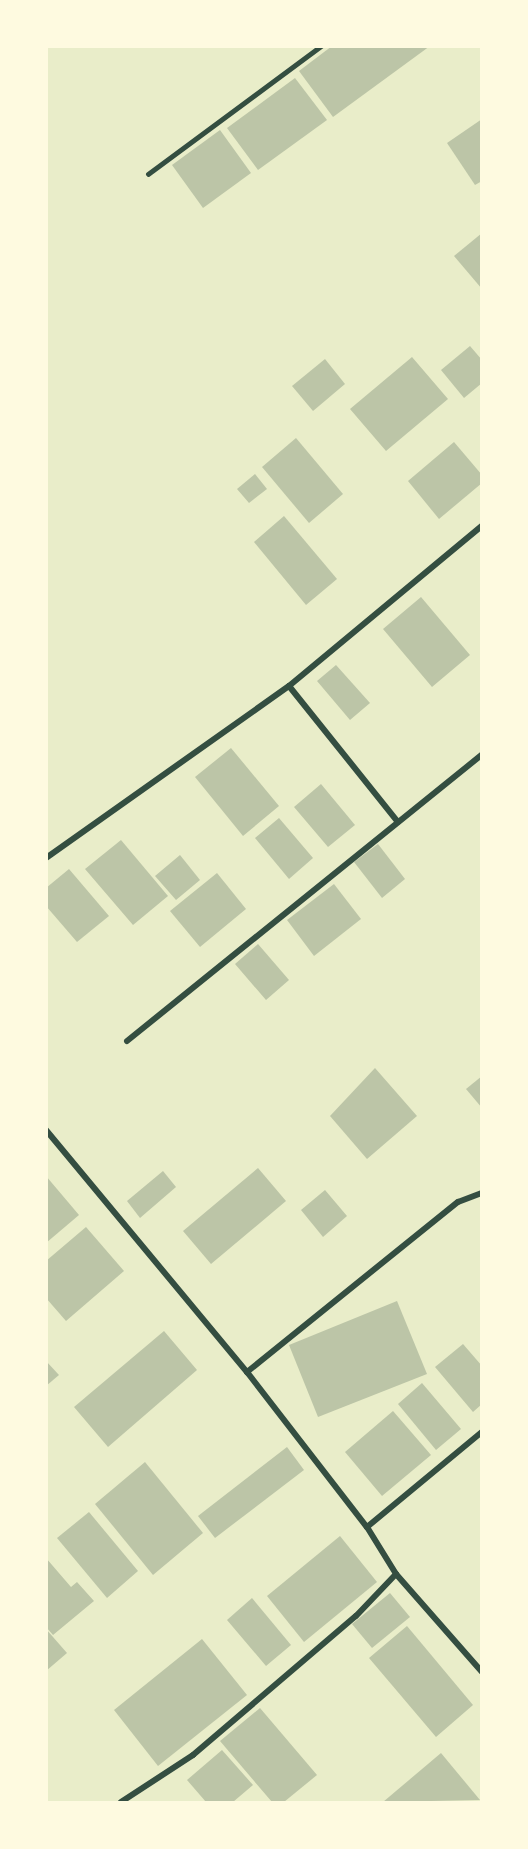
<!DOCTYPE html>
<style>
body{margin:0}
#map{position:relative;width:528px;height:1849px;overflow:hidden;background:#e9edc9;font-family:Barlow,sans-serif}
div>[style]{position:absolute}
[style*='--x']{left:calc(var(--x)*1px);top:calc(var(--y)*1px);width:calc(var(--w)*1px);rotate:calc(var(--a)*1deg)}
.building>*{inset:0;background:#bcc5a7}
.service>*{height:4.5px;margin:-2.25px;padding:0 2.25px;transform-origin:2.25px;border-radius:2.25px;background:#344e41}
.minor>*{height:6px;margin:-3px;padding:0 3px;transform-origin:3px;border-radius:3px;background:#344e41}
span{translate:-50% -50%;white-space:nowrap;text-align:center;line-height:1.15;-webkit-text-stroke:4.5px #fefae0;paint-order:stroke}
.frame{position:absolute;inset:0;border:48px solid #fefae0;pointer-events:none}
</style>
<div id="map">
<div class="building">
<i style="clip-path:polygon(332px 46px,430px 46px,333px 117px,299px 71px)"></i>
<i style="clip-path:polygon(295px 78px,327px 120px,258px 170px,227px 128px)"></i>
<i style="clip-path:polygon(482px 119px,482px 181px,475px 185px,447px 143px)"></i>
<i style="clip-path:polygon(220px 130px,251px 173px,203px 208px,172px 165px)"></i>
<i style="clip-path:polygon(482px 233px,482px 289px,454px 256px)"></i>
<i style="clip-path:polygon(470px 346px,482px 360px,482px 383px,464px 398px,441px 370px)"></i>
<i style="clip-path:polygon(412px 357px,448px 399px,386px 451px,350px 409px)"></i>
<i style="clip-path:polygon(325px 359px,345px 384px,313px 411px,292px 386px)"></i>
<i style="clip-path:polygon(296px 438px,343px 494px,309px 523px,262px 467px)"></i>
<i style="clip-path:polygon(454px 442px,482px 475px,482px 483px,439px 519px,408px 481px)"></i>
<i style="clip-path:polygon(255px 474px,267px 489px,249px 503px,237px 489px)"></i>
<i style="clip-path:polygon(284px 516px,337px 579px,306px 605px,254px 542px)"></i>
<i style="clip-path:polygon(421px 597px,470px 655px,432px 687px,383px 629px)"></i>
<i style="clip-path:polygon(336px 665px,370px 703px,350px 720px,317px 681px)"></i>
<i style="clip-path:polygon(231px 748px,279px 806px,243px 836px,195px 777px)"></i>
<i style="clip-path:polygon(321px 784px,355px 825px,328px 847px,294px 807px)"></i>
<i style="clip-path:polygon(279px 818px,313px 858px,289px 879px,255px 838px)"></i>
<i style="clip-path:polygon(121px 840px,168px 896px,133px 925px,85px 869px)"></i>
<i style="clip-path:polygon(378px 844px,405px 879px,382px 898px,354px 862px)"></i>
<i style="clip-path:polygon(180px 855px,200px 880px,176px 900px,155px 876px)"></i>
<i style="clip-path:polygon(69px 869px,109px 916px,77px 942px,46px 906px,46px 888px)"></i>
<i style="clip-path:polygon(217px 873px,246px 909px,200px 947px,170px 911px)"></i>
<i style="clip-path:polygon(334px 884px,361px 919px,314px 956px,287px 920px)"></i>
<i style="clip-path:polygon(258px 944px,289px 980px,266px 1000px,235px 964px)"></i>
<i style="clip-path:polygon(375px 1068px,417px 1116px,367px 1159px,330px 1116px)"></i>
<i style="clip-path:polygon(482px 1076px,482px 1108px,466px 1089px)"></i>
<i style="clip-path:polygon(258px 1168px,286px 1201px,211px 1264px,183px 1231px)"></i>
<i style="clip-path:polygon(163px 1171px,176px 1187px,140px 1218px,127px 1201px)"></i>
<i style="clip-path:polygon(46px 1176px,79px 1215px,46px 1243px)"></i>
<i style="clip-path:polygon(325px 1190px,347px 1216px,323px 1237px,301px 1210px)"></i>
<i style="clip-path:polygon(86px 1227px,124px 1271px,66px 1321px,46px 1298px,46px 1261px)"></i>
<i style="clip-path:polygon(397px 1301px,427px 1374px,318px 1417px,289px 1345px)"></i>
<i style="clip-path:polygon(164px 1331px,197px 1370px,108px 1447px,74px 1407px)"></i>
<i style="clip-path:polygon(463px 1344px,482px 1366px,482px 1404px,473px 1412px,435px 1367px)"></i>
<i style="clip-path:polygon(46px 1361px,59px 1375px,46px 1386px)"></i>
<i style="clip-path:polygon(422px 1383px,461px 1429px,436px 1450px,398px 1404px)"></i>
<i style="clip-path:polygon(393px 1411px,431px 1455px,382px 1496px,345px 1452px)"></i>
<i style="clip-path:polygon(287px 1447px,304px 1470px,215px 1538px,198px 1516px)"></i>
<i style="clip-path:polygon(145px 1462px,203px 1533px,153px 1575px,95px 1504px)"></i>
<i style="clip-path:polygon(89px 1512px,138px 1571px,107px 1598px,57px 1538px)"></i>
<i style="clip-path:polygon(340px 1536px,377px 1582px,304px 1642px,267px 1596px)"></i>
<i style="clip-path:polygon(46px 1558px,71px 1587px,77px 1582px,94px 1601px,53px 1635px,46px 1627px)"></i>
<i style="clip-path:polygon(390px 1593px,410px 1617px,372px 1648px,352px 1624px)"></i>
<i style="clip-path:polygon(252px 1598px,291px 1645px,266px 1666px,227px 1620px)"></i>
<i style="clip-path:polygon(407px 1626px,473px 1705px,436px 1737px,369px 1658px)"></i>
<i style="clip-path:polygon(46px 1629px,67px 1653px,46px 1671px)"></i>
<i style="clip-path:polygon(202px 1639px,247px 1695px,158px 1766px,114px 1710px)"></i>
<i style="clip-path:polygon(260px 1708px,317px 1775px,284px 1802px,272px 1802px,220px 1741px)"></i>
<i style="clip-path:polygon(222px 1750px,253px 1785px,233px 1802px,206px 1802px,187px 1780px)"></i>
<i style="clip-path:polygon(441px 1753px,480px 1800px,383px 1802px)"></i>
</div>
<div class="service">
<i style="--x:148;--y:174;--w:215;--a:-36.5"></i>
</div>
<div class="minor">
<i style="--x:289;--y:686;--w:174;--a:51.3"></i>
<i style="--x:46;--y:858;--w:298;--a:-35.3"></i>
<i style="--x:289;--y:686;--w:251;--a:-39.7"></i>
<i style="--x:127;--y:1041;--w:456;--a:-38.9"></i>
<i style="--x:46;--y:1130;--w:315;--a:50.3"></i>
<i style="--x:247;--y:1372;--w:196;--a:52.3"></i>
<i style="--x:367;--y:1527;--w:55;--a:58.3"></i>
<i style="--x:396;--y:1574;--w:130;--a:48.7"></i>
<i style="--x:247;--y:1372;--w:271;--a:-38.9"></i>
<i style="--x:458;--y:1202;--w:26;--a:-21"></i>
<i style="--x:367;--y:1527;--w:149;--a:-39.6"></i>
<i style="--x:121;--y:1802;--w:86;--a:-33.1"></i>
<i style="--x:193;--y:1755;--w:214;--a:-40.5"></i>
<i style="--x:356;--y:1616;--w:58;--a:-46.4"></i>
</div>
<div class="frame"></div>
</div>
